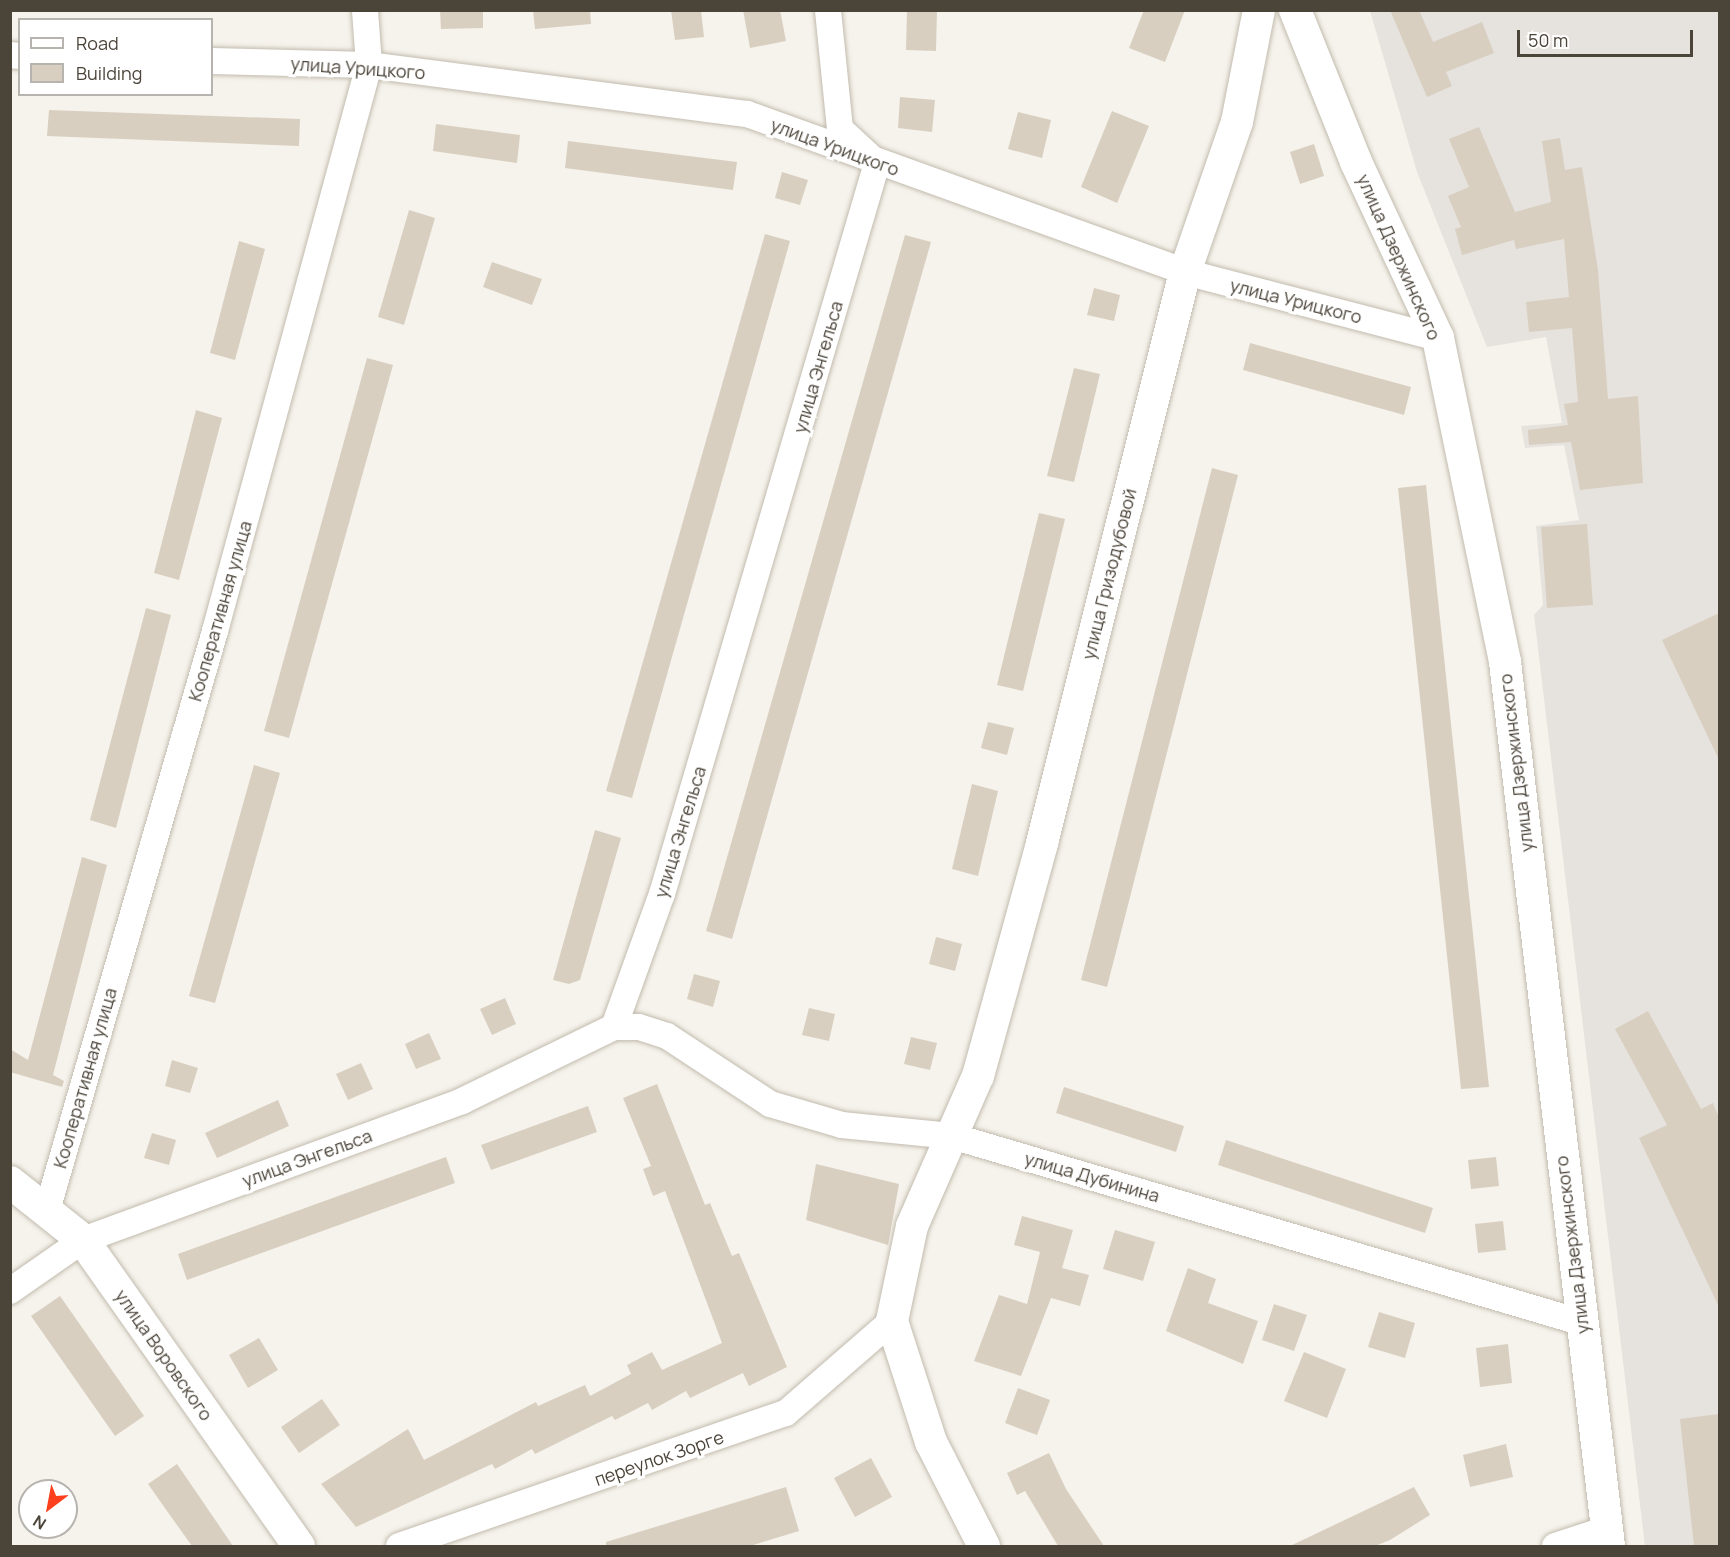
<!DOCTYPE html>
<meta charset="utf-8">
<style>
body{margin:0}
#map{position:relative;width:1730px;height:1557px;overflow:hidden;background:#f6f3ec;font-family:Manrope,sans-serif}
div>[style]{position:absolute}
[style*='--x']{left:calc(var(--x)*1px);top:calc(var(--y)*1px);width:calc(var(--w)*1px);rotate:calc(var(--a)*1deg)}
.industrial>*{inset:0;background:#e6e2dd}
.building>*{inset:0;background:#d8cfc1}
.roads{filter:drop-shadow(0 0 2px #c2bbae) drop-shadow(0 0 2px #c2bbae)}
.minor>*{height:26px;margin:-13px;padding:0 13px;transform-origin:13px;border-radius:13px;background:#fff}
.tertiary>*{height:32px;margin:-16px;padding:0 16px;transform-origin:16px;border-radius:16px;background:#fff}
span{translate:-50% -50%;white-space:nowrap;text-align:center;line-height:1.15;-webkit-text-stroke:6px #fff;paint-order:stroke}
.street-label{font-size:18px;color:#4b4439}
.frame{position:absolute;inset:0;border:12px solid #4b4439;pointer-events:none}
.legend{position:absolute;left:18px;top:18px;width:195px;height:78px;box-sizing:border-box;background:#fff;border:2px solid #b7b4b0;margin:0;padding:8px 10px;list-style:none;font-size:18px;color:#4b4439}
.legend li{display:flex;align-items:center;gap:12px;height:30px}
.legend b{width:30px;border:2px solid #b7b4b0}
.north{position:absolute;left:18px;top:1479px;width:60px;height:60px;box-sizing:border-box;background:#fff;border:2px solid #b7b4b0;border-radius:50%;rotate:212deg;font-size:16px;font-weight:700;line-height:24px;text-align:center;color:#4b4439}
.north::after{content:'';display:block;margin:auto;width:21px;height:27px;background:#fc3f1d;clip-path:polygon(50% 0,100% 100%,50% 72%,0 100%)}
.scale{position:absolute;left:1517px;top:30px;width:176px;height:27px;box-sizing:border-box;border:3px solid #4b4439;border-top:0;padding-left:8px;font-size:18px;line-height:21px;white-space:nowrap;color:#4b4439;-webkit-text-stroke:4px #fff;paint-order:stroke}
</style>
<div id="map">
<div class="industrial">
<i style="clip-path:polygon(1370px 11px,1719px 11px,1719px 1546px,1645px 1546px,1534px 615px,1543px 605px,1536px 526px,1579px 520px,1564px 445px,1525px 448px,1521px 426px,1562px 423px,1546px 337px,1487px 347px,1417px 172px)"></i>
</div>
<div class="building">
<i style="clip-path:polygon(440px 10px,483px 10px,483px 28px,441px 29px)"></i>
<i style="clip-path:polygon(533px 10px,590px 10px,591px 24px,535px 29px)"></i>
<i style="clip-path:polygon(671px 10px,701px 10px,704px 37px,675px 40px)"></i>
<i style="clip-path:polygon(743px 10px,780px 10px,786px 41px,750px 48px)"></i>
<i style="clip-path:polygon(907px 10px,937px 10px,936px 51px,906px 50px)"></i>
<i style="clip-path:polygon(1144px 10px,1185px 10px,1165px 62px,1129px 48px)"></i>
<i style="clip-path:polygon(1390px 10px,1419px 10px,1433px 42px,1482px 22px,1494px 53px,1446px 72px,1452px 86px,1427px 97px)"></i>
<i style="clip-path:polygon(900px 97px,935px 100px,932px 132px,898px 128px)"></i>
<i style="clip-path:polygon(49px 110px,300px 119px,299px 146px,47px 136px)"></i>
<i style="clip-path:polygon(1112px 111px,1149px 126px,1117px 203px,1081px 187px)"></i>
<i style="clip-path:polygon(1018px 112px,1051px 120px,1042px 158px,1008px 149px)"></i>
<i style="clip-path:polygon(436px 124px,520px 135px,517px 163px,433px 151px)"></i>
<i style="clip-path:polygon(1479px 127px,1515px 212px,1551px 202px,1542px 141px,1560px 138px,1565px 170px,1582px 167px,1598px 270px,1608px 399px,1638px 396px,1643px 483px,1580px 490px,1571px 442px,1529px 445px,1528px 430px,1568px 425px,1564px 404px,1578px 402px,1572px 328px,1529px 332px,1526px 302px,1569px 297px,1564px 239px,1516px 249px,1514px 240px,1462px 255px,1455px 229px,1461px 227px,1448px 196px,1469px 187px,1449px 139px)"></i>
<i style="clip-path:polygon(568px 141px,737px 162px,733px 190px,565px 168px)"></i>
<i style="clip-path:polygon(1314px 144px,1324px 176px,1300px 184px,1290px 152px)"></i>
<i style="clip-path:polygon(782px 172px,808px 180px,800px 205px,775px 198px)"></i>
<i style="clip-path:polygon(409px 210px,435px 218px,404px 325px,378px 317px)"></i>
<i style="clip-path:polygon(765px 234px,790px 241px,632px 798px,606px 791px)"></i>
<i style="clip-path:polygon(905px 235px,931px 242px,732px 939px,706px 931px)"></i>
<i style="clip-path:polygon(239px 241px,265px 249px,235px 360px,210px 353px)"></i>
<i style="clip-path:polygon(492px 262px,542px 279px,532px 305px,483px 287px)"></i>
<i style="clip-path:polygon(1094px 288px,1120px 295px,1114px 321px,1087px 315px)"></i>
<i style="clip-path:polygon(1250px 343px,1411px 387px,1404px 415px,1243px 370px)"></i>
<i style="clip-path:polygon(367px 358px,393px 365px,289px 738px,264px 731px)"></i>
<i style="clip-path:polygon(1074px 368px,1100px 374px,1074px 482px,1047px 476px)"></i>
<i style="clip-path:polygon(196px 410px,222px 418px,179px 580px,154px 573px)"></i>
<i style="clip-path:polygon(1212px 468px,1238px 475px,1107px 987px,1081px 980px)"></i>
<i style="clip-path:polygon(1426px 485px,1489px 1087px,1461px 1089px,1398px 488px)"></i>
<i style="clip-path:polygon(1039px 513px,1065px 519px,1023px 691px,997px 685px)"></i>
<i style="clip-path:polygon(1587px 524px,1593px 605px,1547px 608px,1541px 527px)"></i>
<i style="clip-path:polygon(146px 608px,171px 615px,116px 828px,90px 820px)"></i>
<i style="clip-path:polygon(1719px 613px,1719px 760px,1662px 640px)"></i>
<i style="clip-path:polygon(988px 722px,1014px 728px,1007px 755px,981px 748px)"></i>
<i style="clip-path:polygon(254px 765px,280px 773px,215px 1003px,189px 996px)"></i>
<i style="clip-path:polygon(972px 784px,998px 791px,978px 876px,952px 869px)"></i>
<i style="clip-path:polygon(595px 830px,621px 838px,580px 980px,569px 984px,553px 980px)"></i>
<i style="clip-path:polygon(82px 857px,107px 865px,53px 1075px,64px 1081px,62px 1087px,10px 1072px,10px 1049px,28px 1060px)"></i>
<i style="clip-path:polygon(936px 937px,962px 944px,955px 971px,929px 964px)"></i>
<i style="clip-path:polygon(694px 974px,720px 981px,713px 1007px,687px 999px)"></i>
<i style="clip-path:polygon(505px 998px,516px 1024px,492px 1035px,480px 1009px)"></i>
<i style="clip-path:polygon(809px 1008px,835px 1014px,829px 1041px,802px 1035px)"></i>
<i style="clip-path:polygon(1648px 1011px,1701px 1109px,1713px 1103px,1719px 1118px,1719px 1307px,1639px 1138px,1667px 1125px,1615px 1029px)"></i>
<i style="clip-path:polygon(429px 1033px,441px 1059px,416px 1069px,405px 1044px)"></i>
<i style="clip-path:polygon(911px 1037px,937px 1043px,930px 1070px,904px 1064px)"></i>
<i style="clip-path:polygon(172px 1060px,198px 1068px,190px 1093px,165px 1086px)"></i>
<i style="clip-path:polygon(361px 1063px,373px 1089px,348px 1100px,336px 1074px)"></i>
<i style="clip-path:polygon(657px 1084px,705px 1205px,710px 1203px,732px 1256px,739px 1253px,787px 1367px,749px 1386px,743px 1373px,690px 1398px,686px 1391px,652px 1410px,648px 1403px,615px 1420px,612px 1416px,535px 1454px,532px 1449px,495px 1469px,492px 1464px,356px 1527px,321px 1484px,408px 1429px,424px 1460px,536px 1402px,538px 1406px,585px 1385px,590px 1396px,631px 1374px,627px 1365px,652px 1352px,662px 1370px,722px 1343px,665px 1191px,653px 1196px,643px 1169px,651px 1166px,623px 1098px)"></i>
<i style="clip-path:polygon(1064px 1087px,1184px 1126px,1176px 1152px,1056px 1113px)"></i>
<i style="clip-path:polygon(278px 1100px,289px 1126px,217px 1158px,205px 1133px)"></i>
<i style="clip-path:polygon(588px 1106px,597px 1132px,491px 1170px,481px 1145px)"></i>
<i style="clip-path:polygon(152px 1133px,176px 1140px,169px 1165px,144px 1158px)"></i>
<i style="clip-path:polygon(1226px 1140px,1433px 1208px,1425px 1233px,1218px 1165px)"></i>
<i style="clip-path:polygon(446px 1157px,455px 1183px,187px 1280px,178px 1254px)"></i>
<i style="clip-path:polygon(1496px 1157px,1499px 1186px,1471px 1189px,1468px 1160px)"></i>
<i style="clip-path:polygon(816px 1164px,899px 1184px,888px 1245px,806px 1220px)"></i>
<i style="clip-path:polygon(1022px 1216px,1073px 1230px,1062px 1268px,1089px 1275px,1080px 1306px,1051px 1298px,1021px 1376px,974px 1361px,999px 1295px,1027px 1304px,1040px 1252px,1014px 1245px)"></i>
<i style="clip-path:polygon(1503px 1221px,1506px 1250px,1478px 1253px,1475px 1224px)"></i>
<i style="clip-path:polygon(1115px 1230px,1155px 1242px,1143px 1281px,1103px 1269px)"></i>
<i style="clip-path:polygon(1188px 1268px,1216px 1279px,1208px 1303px,1258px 1321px,1243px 1364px,1166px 1331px)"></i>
<i style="clip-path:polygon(60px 1296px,144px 1416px,115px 1436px,31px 1316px)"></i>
<i style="clip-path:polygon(1274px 1304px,1307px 1315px,1294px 1351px,1262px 1340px)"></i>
<i style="clip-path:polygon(1379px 1312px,1415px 1323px,1405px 1358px,1368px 1347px)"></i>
<i style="clip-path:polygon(259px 1338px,278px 1370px,248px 1388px,229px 1355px)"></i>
<i style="clip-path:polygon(1508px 1344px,1512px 1383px,1480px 1387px,1476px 1348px)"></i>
<i style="clip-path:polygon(1304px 1352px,1346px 1369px,1327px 1418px,1284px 1401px)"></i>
<i style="clip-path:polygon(1018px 1388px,1050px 1400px,1037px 1435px,1005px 1423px)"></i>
<i style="clip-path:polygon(322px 1399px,340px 1425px,299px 1453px,281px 1427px)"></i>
<i style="clip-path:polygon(1719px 1414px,1719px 1546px,1694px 1546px,1680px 1419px)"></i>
<i style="clip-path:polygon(1506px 1444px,1513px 1477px,1470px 1487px,1463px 1455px)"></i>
<i style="clip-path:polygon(1049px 1453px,1066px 1489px,1104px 1546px,1058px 1546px,1025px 1491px,1017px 1495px,1007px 1473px)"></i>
<i style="clip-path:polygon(871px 1458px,892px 1497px,855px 1517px,834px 1478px)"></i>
<i style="clip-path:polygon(177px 1464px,203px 1502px,233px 1546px,192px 1546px,167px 1511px,148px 1484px)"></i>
<i style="clip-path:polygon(786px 1487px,799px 1531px,750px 1546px,606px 1546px,606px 1542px)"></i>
<i style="clip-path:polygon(1414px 1487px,1430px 1515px,1390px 1540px,1375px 1546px,1290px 1546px)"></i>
</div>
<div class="roads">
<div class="minor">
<i style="--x:10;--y:55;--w:10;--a:6"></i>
<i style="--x:212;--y:61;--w:157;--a:1.5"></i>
<i style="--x:369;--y:65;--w:381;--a:7.4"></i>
<i style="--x:747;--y:114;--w:466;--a:19.8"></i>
<i style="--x:1185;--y:272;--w:261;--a:14.6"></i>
<i style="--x:614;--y:1027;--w:25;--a:0"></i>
<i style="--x:639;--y:1027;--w:29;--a:18"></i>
<i style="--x:667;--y:1036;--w:123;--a:33.4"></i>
<i style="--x:770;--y:1104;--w:75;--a:16.3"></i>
<i style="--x:842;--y:1125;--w:111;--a:5.7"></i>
<i style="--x:952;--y:1136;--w:655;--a:16.5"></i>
<i style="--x:48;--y:1207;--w:600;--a:-73.83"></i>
<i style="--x:215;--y:631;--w:587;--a:-74.78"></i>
<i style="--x:369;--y:65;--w:55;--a:-94.2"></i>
<i style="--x:10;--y:1291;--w:89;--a:-34.9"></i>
<i style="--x:83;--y:1240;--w:404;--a:-20.1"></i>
<i style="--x:462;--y:1101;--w:169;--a:-26"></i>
<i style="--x:614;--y:1027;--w:141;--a:-70.2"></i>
<i style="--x:662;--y:894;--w:762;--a:-73.61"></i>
<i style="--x:877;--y:163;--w:50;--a:-137.4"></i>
<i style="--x:840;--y:129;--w:120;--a:-95.8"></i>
<i style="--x:399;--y:1546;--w:409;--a:-19"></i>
<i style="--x:786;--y:1413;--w:140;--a:-41"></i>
<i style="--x:1555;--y:1546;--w:55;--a:-18.1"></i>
</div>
<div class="tertiary">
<i style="--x:1295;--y:10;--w:164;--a:68.1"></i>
<i style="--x:1356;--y:162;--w:194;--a:65"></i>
<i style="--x:1438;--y:338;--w:331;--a:78.3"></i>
<i style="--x:1505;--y:662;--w:890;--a:83.29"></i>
<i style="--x:10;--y:1182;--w:93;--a:38.5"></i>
<i style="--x:83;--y:1240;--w:375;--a:54.8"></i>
<i style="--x:984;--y:1546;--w:117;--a:-117"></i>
<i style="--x:931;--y:1442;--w:127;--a:-107.9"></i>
<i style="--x:892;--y:1321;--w:97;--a:-78.1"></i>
<i style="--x:912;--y:1226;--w:164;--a:-66.3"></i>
<i style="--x:978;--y:1076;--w:242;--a:-74.6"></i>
<i style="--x:1042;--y:843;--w:589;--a:-75.94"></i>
<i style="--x:1185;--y:272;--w:159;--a:-70.9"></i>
<i style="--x:1237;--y:122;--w:114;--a:-78.9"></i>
</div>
</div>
<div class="street-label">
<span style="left:358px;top:68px;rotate:4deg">улица Урицкого</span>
<span style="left:835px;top:147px;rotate:20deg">улица Урицкого</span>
<span style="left:1399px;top:257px;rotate:66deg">улица Дзержинского</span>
<span style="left:1296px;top:301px;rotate:14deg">улица Урицкого</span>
<span style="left:818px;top:367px;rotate:-74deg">улица Энгельса</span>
<span style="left:1109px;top:574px;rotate:-76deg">улица Гризодубовой</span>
<span style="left:220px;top:611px;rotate:-74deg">Кооперативная улица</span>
<span style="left:1516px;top:763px;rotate:-97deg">улица Дзержинского</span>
<span style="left:680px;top:832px;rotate:-73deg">улица Энгельса</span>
<span style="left:85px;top:1078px;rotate:-74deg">Кооперативная улица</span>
<span style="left:307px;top:1158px;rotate:-20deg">улица Энгельса</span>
<span style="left:1092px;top:1177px;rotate:16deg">улица Дубинина</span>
<span style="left:1572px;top:1245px;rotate:-97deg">улица Дзержинского</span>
<span style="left:164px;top:1355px;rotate:55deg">улица Воровского</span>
<span style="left:659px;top:1458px;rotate:-19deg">переулок Зорге</span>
</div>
<div class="frame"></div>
<ul class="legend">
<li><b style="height:8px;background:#fff"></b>Road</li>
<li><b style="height:16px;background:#d8cfc1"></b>Building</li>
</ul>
<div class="north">N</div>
<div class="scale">50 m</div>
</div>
